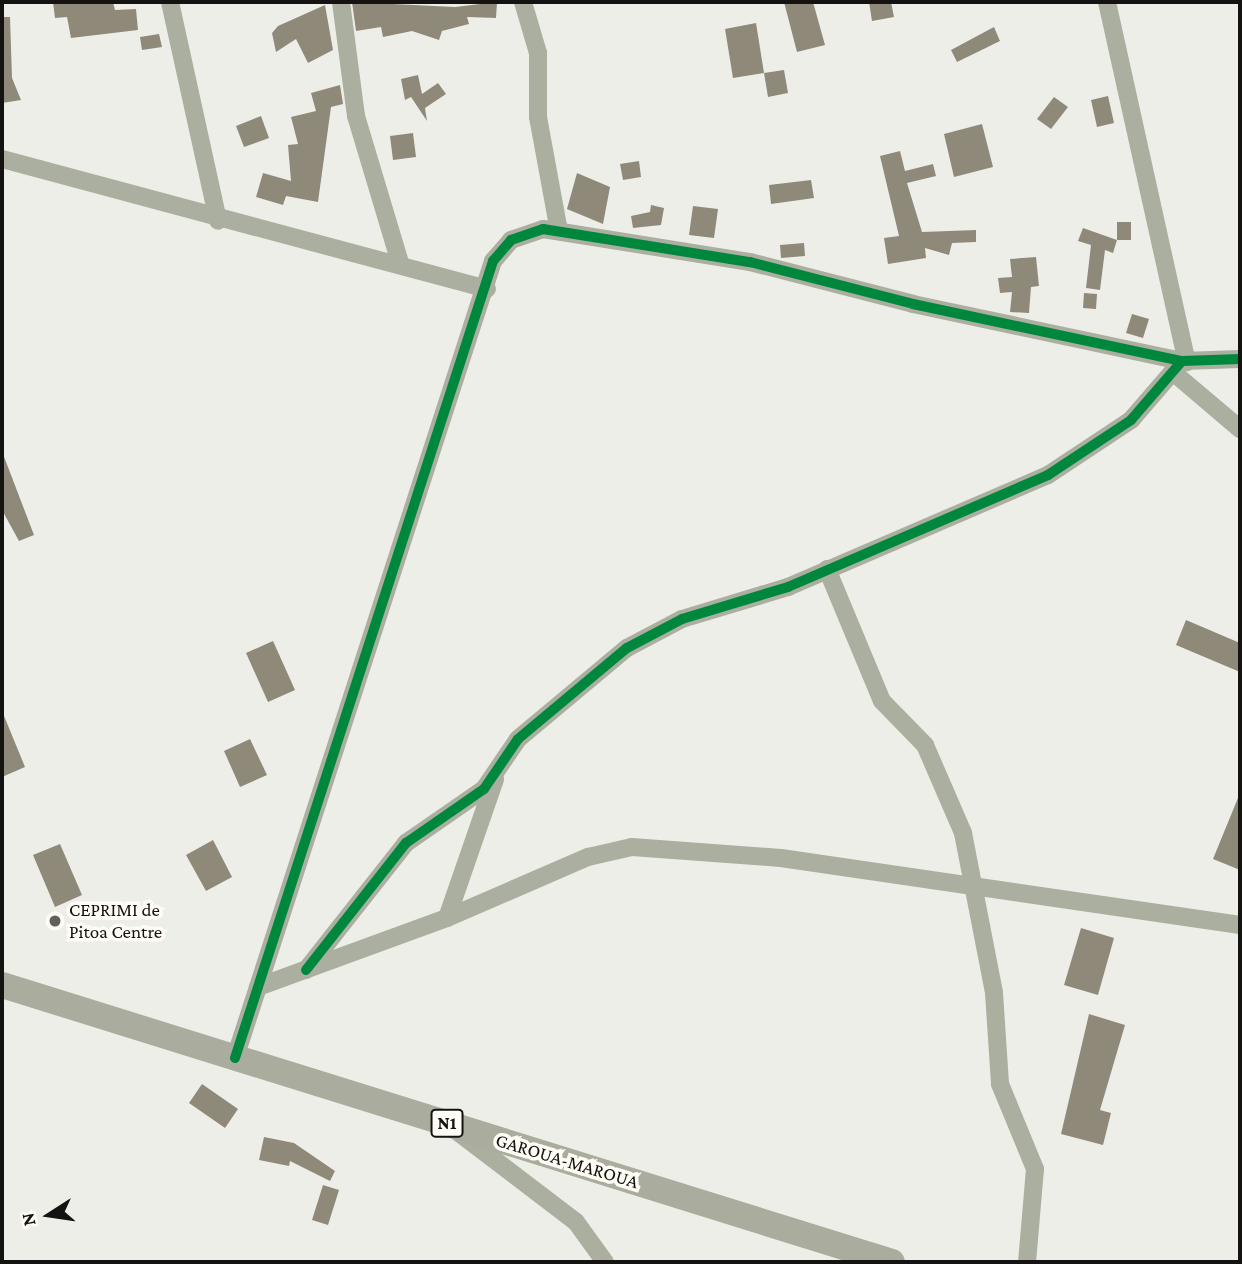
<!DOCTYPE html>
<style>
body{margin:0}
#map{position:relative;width:1242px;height:1264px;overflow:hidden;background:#eeeee9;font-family:"Crimson Pro",serif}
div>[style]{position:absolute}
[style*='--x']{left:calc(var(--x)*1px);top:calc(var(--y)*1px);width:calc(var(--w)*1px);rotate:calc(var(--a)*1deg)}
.building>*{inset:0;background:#8f897a}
.minor>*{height:18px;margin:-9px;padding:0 9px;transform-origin:9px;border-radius:9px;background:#abaf9f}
.highway>*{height:26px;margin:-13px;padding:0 13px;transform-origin:13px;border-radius:13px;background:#aaad9d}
.cycleway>*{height:10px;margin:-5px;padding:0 5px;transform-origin:5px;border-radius:5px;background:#00873e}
.dots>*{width:19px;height:19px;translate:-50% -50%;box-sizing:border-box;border:4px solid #fefcf4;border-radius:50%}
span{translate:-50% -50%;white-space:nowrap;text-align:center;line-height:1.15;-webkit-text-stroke:7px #fefcf4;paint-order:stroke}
.shield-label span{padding:2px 5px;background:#fefcf4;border:2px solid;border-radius:5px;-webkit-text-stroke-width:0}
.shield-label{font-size:18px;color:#141311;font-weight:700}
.poi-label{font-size:19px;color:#141311}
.left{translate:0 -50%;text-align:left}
.street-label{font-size:19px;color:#141311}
.frame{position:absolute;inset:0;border:4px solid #141311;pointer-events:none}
.north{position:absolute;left:14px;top:1180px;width:70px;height:70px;-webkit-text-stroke:5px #fefcf4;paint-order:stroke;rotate:258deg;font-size:19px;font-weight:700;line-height:28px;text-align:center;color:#141311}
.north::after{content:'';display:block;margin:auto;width:24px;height:32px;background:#141311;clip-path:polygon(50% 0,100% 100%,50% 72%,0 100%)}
</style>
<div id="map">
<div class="building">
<i style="clip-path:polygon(53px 2px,113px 2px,115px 10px,136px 9px,138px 30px,71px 38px,67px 17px,55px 18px)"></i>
<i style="clip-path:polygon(352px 2px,455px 7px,497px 2px,496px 18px,467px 17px,469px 24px,442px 31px,439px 40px,412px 31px,383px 37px,381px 27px,356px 31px)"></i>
<i style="clip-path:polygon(784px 2px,813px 2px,825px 45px,797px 52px)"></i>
<i style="clip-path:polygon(869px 2px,891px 2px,894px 17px,872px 21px)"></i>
<i style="clip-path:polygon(325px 5px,333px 50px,308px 63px,296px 39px,276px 52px,272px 33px,278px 26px)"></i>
<i style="clip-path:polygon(2px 17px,10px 17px,12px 78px,21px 100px,2px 103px)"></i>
<i style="clip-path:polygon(756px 23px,764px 73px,733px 78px,725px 29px)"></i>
<i style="clip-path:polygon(994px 27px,1000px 41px,957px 62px,951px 50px)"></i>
<i style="clip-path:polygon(159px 34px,162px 47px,142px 50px,140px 37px)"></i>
<i style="clip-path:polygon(784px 70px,788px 93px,768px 97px,764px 73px)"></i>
<i style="clip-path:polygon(418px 75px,422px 94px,438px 83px,446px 94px,425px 108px,427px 121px,411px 97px,405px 100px,401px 79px)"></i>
<i style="clip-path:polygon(340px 85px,343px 104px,331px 107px,318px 202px,286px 196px,283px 205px,256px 197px,263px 173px,291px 181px,288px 145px,298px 144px,291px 117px,316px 111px,311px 93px)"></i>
<i style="clip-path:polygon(1108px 96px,1114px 123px,1097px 127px,1091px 100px)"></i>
<i style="clip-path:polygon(1054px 97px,1068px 107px,1051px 129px,1037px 119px)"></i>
<i style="clip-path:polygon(261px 116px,269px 138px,244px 147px,236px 126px)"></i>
<i style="clip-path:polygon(982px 124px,993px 167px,954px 177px,944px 134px)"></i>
<i style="clip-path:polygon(413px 133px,416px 157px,393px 160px,390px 136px)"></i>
<i style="clip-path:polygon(900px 151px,905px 171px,933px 164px,936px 176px,907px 183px,922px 232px,976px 230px,976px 242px,952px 243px,949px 255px,925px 248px,926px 258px,888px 264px,884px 238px,899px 236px,880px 156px)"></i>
<i style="clip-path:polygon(639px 161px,641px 177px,623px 180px,620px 164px)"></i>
<i style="clip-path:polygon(577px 173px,610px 187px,603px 224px,567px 209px)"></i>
<i style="clip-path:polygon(811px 180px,814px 198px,771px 204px,769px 185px)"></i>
<i style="clip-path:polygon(651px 205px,664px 208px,661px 225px,633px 228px,631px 216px,650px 212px)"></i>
<i style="clip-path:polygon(693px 206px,718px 209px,714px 238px,689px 235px)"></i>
<i style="clip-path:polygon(1117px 222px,1131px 222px,1131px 240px,1117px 240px)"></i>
<i style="clip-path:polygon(1083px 228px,1117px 240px,1113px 253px,1105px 250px,1100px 290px,1086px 288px,1091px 245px,1078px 241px)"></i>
<i style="clip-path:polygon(804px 243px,805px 256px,781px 258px,780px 245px)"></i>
<i style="clip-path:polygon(1036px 257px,1039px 286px,1031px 287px,1029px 313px,1010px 312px,1012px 292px,1000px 293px,998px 278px,1012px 277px,1010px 259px)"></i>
<i style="clip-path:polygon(1084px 293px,1097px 294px,1096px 309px,1083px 308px)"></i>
<i style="clip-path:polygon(1132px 314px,1149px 319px,1143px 338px,1126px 333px)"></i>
<i style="clip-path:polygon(3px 454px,34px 535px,19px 541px,2px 510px)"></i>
<i style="clip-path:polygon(1186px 620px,1240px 643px,1240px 672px,1176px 645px)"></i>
<i style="clip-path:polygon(273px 641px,295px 690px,268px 702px,246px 653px)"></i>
<i style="clip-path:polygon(2px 711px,25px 767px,2px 777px)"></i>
<i style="clip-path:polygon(250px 739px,267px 775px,240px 787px,224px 751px)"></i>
<i style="clip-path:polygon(1240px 793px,1240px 870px,1213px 859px)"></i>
<i style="clip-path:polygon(213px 840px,232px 877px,206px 891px,186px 855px)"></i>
<i style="clip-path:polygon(60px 844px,82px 895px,55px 907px,33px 855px)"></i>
<i style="clip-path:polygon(1081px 928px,1114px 938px,1098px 995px,1064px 985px)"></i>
<i style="clip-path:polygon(1089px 1014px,1125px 1025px,1100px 1110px,1111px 1113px,1103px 1145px,1061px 1134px)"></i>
<i style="clip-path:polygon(202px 1084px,238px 1109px,225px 1128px,189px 1103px)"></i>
<i style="clip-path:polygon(264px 1137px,294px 1143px,335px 1171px,330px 1181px,290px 1161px,289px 1166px,259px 1160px)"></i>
<i style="clip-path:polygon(323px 1185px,339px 1190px,328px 1225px,312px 1220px)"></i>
</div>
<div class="minor">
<i style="--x:170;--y:2;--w:224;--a:77.6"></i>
<i style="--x:341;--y:2;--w:115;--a:82.5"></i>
<i style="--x:356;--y:116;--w:153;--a:73.3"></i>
<i style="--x:523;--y:2;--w:53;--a:73.6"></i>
<i style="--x:538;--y:53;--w:64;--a:90"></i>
<i style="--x:538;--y:117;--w:116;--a:79.6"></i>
<i style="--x:1107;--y:2;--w:369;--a:77.5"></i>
<i style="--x:2;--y:159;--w:502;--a:15"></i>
<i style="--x:1174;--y:373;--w:87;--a:40.3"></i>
<i style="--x:827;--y:569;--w:143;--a:67.4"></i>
<i style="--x:882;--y:701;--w:62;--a:45.7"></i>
<i style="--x:925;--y:745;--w:96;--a:66.6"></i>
<i style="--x:963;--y:833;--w:163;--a:79"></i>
<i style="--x:994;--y:993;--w:91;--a:86.2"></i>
<i style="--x:1000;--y:1084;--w:92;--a:67.6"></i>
<i style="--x:1035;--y:1169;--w:93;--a:94.9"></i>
<i style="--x:447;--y:918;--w:147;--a:-70.9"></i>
<i style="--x:306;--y:970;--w:162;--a:-51.8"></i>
<i style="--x:406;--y:843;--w:95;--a:-34.7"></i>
<i style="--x:484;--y:789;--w:60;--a:-55.8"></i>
<i style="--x:518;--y:739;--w:142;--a:-39.9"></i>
<i style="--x:627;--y:648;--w:62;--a:-27.8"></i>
<i style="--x:682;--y:619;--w:111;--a:-16.8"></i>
<i style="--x:788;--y:587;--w:283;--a:-23.3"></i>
<i style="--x:1048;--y:475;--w:100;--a:-33.5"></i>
<i style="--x:1131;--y:420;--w:78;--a:-49.2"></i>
<i style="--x:258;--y:987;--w:201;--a:-20.1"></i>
<i style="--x:447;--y:918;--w:154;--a:-23.4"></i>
<i style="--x:588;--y:857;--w:45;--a:-12.8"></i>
<i style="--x:632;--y:847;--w:149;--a:4.2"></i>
<i style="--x:781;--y:858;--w:464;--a:8.3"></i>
<i style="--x:235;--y:1058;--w:838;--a:-72.06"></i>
<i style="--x:493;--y:261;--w:28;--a:-49"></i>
<i style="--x:511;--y:240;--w:34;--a:-19"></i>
<i style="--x:543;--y:229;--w:210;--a:9.1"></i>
<i style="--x:750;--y:262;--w:168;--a:14.4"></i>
<i style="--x:913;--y:304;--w:275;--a:12"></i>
<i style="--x:1182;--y:361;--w:58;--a:-2"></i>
<i style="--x:454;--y:1129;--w:153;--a:37.3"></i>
<i style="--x:576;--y:1222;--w:49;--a:54.1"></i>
</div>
<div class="highway">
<i style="--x:2;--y:985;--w:932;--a:17.29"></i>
</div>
<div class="cycleway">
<i style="--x:306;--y:970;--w:162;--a:-51.8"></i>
<i style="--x:406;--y:843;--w:95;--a:-34.7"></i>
<i style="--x:484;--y:789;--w:60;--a:-55.8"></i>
<i style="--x:518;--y:739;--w:142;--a:-39.9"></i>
<i style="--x:627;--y:648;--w:62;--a:-27.8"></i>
<i style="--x:682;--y:619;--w:111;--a:-16.8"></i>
<i style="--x:788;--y:587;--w:283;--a:-23.3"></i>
<i style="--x:1048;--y:475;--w:100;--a:-33.5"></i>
<i style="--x:1131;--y:420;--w:78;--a:-49.2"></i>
<i style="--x:235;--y:1058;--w:838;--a:-72.06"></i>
<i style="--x:493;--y:261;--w:28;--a:-49"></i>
<i style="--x:511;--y:240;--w:34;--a:-19"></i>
<i style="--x:543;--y:229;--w:210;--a:9.1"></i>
<i style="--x:750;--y:262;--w:168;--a:14.4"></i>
<i style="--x:913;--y:304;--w:275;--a:12"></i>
<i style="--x:1182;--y:361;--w:58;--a:-2"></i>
</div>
<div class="dots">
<i style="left:55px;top:921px;background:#60605d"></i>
</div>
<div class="shield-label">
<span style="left:447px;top:1123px">N1</span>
</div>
<div class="poi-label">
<span class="left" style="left:69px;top:921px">CEPRIMI de<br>Pitoa Centre</span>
</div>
<div class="street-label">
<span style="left:567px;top:1161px;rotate:17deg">GAROUA-MAROUA</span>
</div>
<div class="frame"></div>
<div class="north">N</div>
</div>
